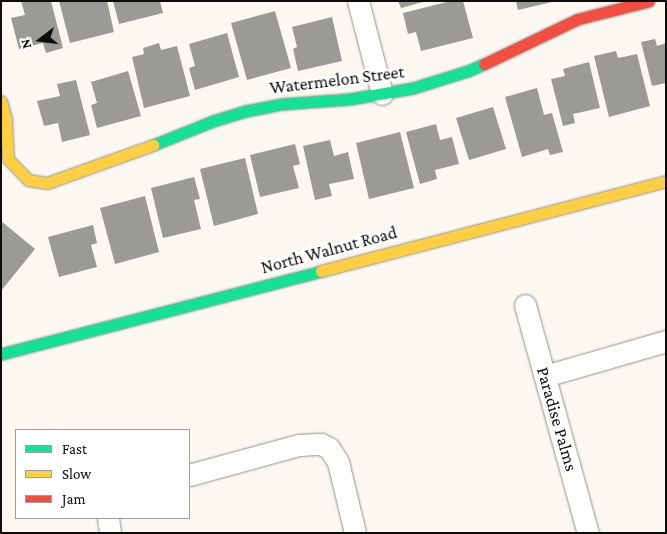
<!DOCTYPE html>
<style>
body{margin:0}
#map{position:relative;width:667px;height:534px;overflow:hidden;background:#faf8f0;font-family:"Crimson Pro",serif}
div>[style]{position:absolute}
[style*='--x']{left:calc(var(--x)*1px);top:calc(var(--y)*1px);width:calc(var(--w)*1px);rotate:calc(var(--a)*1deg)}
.building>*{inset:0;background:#9c9a96}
.roads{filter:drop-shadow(0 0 1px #93928f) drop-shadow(0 0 1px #93928f)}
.street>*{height:21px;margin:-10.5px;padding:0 10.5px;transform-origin:10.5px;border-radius:10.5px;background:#fefefd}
.fast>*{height:11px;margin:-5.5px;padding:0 5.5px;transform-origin:5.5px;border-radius:5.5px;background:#16e098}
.slow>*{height:11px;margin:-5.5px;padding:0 5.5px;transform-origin:5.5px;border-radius:5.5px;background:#ffcf43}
.jam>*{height:11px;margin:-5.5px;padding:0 5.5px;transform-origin:5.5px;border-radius:5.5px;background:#f24e42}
span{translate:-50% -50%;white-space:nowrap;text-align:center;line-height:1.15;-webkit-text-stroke:5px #fff;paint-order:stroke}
.street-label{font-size:18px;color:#0c0c0c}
.frame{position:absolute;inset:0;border:2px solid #0c0c0c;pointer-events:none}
.legend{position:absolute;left:15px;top:429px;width:175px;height:90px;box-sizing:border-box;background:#fff;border:1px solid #9e9e9e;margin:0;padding:6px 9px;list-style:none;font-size:15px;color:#0c0c0c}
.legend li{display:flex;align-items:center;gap:10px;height:25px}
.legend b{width:25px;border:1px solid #9e9e9e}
.north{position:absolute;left:15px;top:15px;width:50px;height:50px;-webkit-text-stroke:4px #fff;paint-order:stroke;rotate:255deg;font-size:14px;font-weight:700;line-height:20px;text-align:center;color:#0c0c0c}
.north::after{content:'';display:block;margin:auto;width:18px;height:22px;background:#0c0c0c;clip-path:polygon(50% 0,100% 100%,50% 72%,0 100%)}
</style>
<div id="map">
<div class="building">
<i style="clip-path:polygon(21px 1px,51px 1px,63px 48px,46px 53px,43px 43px,19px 49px,11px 18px,25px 15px)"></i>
<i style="clip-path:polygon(59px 1px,107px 1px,114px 32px,70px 43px)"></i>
<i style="clip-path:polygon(113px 1px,160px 1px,163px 13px,119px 24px)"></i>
<i style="clip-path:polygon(398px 1px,423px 1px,423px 2px,401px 8px)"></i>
<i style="clip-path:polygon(451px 1px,463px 1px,473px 38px,421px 51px,416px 32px,408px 34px,403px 13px)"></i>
<i style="clip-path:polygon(516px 1px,552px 1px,552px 2px,518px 10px)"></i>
<i style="clip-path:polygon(275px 11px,291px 68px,247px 80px,231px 23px)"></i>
<i style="clip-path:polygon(332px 17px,342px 61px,298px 71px,293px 49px,297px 47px,292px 27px)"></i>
<i style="clip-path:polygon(227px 33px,239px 77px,195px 90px,189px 68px,195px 66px,189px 44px)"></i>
<i style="clip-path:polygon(655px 39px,657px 46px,666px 43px,666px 83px,652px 86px,641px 42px)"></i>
<i style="clip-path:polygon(159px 43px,161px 50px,177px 46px,190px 96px,144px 108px,132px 57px,144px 54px,143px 48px)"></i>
<i style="clip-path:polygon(616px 51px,618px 58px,637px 54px,650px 106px,609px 117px,594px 56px)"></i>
<i style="clip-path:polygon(589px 62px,600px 108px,573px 114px,575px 123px,563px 126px,551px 79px,565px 76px,563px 69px)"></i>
<i style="clip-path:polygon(128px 71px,141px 116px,97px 128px,91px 105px,97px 103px,91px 82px)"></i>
<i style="clip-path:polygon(76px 80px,90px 135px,62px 142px,58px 123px,44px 126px,37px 101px,60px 96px,57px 84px)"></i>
<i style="clip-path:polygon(537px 88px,544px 115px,552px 113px,563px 152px,550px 155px,548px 149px,522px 157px,505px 97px)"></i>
<i style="clip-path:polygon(493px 107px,506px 149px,469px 160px,456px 118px)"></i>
<i style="clip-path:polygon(436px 124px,440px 140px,452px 137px,459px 164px,435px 170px,437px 179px,420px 184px,406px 132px)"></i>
<i style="clip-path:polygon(400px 132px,414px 188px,369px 199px,356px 143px)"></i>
<i style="clip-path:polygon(330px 140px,334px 156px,348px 152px,354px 179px,329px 184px,332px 196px,315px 200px,303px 146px)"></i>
<i style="clip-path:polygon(295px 144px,300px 164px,293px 166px,299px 188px,260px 197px,250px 155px)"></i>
<i style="clip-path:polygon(245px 158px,258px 214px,214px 226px,200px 169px)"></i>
<i style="clip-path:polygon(194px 177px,200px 199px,194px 200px,201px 229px,163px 238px,151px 188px)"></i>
<i style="clip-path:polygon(145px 196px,159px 252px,115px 264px,100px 208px)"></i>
<i style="clip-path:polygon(1px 221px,35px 249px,1px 291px)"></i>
<i style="clip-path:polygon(93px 225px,97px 243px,91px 245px,97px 267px,59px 277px,48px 237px)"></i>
</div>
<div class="roads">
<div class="street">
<i style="--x:358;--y:1;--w:96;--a:75.5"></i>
<i style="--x:525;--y:305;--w:237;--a:74.6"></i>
<i style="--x:545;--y:376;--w:126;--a:-16.1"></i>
<i style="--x:189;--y:475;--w:114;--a:-15.3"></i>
<i style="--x:299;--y:445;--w:22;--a:-3"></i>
<i style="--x:321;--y:444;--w:9;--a:27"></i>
<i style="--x:329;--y:448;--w:17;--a:57"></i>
<i style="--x:338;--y:462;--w:73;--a:76.5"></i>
<i style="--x:108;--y:518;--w:15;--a:82"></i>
</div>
<div class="fast">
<i style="--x:153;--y:145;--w:65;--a:-21.8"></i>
<i style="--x:213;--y:121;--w:34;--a:-17"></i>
<i style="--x:246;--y:111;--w:37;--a:-11"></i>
<i style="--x:282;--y:104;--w:68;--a:-4.2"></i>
<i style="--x:350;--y:99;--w:64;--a:-9.9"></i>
<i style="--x:413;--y:88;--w:58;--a:-17.2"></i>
<i style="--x:468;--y:71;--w:17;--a:-24"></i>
<i style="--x:1;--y:354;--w:331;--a:-14.5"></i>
</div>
<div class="slow">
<i style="--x:1;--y:101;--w:19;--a:74"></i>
<i style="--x:6;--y:119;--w:40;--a:87.1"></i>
<i style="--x:8;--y:159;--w:29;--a:46"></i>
<i style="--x:28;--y:180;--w:19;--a:9"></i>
<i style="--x:47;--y:183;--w:113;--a:-19.7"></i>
<i style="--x:321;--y:271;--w:357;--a:-14.6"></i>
</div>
<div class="jam">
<i style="--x:484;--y:64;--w:104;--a:-25.6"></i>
<i style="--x:578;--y:19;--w:73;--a:-14.2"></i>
</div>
</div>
<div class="street-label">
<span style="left:337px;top:80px;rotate:-7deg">Watermelon Street</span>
<span style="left:329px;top:250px;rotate:-15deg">North Walnut Road</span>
<span style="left:557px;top:419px;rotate:74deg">Paradise Palms</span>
</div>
<div class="frame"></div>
<ul class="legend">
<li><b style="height:6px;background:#16e098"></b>Fast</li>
<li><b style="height:6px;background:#ffcf43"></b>Slow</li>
<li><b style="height:6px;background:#f24e42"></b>Jam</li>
</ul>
<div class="north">N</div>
</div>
